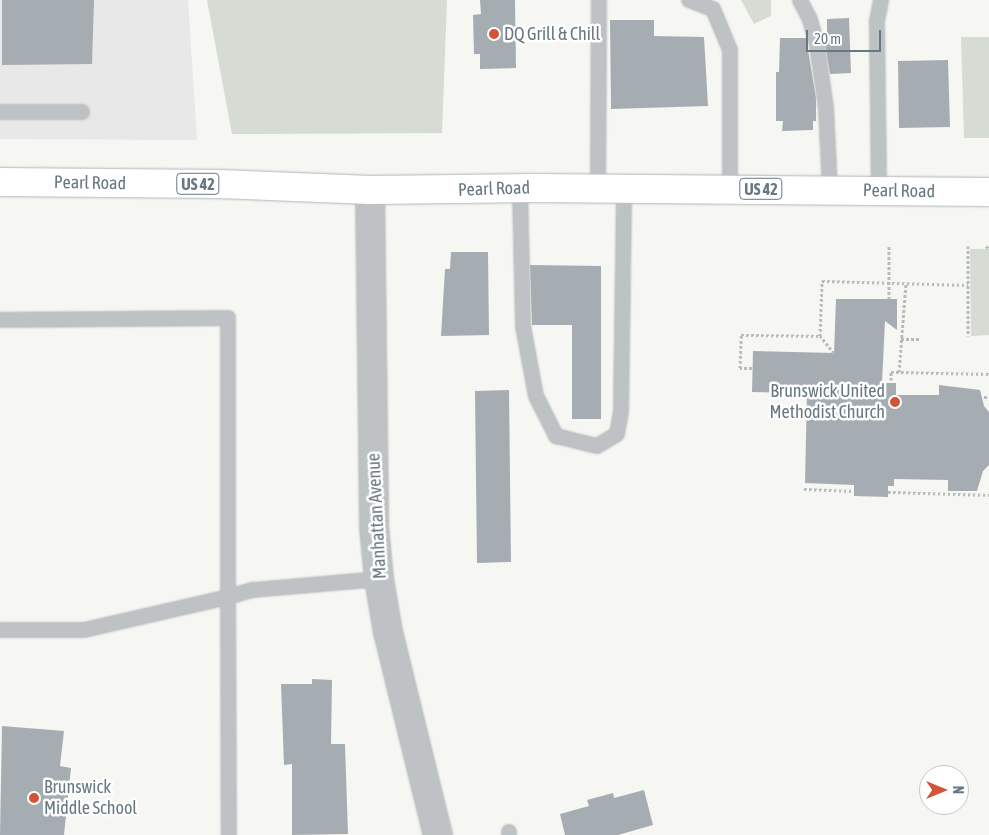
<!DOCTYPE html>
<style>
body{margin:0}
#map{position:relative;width:989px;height:835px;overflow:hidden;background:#f6f6f3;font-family:"Asap Condensed",sans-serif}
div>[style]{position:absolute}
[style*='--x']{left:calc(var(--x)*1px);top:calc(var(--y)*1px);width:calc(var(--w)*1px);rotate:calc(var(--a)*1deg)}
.built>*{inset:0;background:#e7e8e7}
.green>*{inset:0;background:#d6dbd3}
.building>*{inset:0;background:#a6adb2}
.path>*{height:3px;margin-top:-1.5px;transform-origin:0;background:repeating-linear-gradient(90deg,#b8bbbd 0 2.5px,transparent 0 5px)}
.roads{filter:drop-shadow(0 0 1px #b2b6b9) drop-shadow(0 0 1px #b2b6b9)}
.lane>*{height:14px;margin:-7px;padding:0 7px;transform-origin:7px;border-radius:7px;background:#bec2c5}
.street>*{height:28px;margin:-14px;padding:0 14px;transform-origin:14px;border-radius:14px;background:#bec2c5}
.primary>*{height:28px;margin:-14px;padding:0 14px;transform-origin:14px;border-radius:14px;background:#fff}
.dots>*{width:14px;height:14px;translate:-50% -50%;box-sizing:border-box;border:2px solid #fff;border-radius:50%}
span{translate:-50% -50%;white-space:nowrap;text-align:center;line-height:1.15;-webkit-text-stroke:5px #fff;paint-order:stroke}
.shield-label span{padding:1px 4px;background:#fff;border:1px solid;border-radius:4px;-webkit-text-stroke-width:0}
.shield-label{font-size:16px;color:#687881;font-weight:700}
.poi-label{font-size:18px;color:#687881}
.left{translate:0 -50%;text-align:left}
.right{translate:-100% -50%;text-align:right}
.street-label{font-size:18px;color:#687881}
.north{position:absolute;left:919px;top:765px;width:50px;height:50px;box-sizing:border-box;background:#fff;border:1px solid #c3c9cd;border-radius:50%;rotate:90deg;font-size:14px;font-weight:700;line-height:20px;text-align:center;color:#687881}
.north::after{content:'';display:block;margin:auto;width:18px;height:22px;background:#d25338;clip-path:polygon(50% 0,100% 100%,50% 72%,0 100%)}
.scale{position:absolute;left:806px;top:30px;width:75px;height:22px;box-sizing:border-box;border:2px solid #687881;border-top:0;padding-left:6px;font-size:15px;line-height:18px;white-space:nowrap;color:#687881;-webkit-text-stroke:4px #fff;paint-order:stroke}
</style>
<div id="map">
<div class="built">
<i style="clip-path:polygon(0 0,188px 0,197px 140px,0 139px)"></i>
</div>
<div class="green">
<i style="clip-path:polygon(207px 0,447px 0,442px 133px,232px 134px)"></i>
<i style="clip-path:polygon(741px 0,771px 0,771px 16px,754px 24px)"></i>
<i style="clip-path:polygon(961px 37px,989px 37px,989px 138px,964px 138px)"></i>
<i style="clip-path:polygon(970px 249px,989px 249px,989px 335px,971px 336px)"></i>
</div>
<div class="building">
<i style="clip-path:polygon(2px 0,94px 0,92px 64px,2px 65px)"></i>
<i style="clip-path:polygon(480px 0,515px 0,516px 68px,480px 69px,480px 54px,474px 54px,473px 15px,481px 14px)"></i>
<i style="clip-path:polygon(849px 18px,851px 73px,830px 74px,824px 38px,827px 38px,827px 19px)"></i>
<i style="clip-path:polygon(610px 20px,654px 20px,654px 36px,704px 37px,708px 106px,611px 109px)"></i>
<i style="clip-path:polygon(780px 38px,806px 38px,816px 98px,816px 121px,813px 121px,813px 130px,782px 131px,783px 121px,776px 121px,776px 72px,779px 72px)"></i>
<i style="clip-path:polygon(948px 60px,950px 127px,899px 128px,898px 61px)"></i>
<i style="clip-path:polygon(451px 252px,488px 252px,489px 335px,441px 336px,445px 269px,450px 269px)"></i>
<i style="clip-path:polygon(530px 265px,601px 266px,601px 419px,572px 419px,572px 325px,532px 325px)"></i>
<i style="clip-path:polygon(836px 299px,897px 299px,897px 330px,885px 321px,882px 383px,896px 383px,896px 395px,939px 395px,939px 385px,980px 390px,984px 406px,989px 412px,989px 465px,983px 471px,977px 491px,948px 491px,948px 480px,894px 479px,894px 486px,888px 486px,888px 497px,854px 496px,854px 485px,805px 483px,807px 393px,752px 392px,753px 351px,834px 353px)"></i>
<i style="clip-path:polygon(509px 390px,511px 562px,477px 563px,475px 391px)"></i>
<i style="clip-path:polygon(312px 679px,332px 680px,331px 744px,345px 744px,348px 834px,292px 835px,292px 764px,284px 765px,281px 684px,312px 684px)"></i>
<i style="clip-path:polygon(2px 726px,64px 731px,60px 766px,71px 768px,64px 835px,0 835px)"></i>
<i style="clip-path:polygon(644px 790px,653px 825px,618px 835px,565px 835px,560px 814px,589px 806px,587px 800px,613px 793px,614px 798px)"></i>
</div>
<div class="path">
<i style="--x:968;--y:246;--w:90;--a:90"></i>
<i style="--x:986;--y:246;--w:4;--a:45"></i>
<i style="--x:889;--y:299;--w:54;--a:-90"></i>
<i style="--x:901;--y:339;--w:19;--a:0"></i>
<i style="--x:834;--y:353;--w:22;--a:-129"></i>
<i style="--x:820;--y:336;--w:55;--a:-87.9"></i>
<i style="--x:822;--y:281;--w:146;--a:1.6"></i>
<i style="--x:752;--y:368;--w:12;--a:180"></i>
<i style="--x:740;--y:368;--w:33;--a:-88"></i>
<i style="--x:741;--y:335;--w:79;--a:0.7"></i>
<i style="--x:899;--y:372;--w:89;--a:-85.5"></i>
<i style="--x:891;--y:380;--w:8;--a:-90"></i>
<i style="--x:891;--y:372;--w:98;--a:1.2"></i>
<i style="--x:984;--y:397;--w:5;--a:0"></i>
<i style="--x:804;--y:489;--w:50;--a:2.3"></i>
<i style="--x:888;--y:492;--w:101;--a:1.7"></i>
</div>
<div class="roads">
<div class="lane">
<i style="--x:689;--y:0;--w:26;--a:21"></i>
<i style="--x:713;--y:9;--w:44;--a:67.5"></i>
<i style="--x:730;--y:50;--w:139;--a:90"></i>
<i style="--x:800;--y:0;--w:22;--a:63"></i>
<i style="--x:810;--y:20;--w:26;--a:74"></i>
<i style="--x:817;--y:45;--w:64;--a:81.9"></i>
<i style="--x:826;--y:108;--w:82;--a:87.2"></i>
<i style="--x:0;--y:112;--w:82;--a:0"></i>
<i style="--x:598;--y:188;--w:188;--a:-89.7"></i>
<i style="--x:520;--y:189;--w:137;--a:88.7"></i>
<i style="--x:523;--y:326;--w:71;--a:79.5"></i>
<i style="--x:536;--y:396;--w:45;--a:63.4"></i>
<i style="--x:556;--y:436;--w:42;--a:13.7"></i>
<i style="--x:597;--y:446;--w:23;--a:-31"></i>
<i style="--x:617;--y:434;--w:23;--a:-80"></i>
<i style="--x:621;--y:411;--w:223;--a:-89.2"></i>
<i style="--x:879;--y:191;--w:170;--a:-90.7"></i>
<i style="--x:877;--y:21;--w:21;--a:-79"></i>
<i style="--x:0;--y:320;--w:228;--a:-0.5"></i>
<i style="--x:228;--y:318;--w:279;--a:90"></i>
<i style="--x:228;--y:597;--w:26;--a:-16"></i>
<i style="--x:253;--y:590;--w:126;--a:-5"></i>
<i style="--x:0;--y:630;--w:84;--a:0"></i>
<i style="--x:84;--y:630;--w:148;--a:-12.9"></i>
<i style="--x:228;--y:597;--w:238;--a:89.8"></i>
<i style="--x:509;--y:832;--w:3;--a:90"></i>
</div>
<div class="street">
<i style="--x:370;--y:190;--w:337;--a:89.3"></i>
<i style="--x:374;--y:527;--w:52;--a:84.5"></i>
<i style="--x:379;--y:579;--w:54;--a:80.4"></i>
<i style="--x:388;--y:632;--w:209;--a:76.2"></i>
</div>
<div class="primary">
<i style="--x:0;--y:182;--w:220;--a:0.5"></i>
<i style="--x:220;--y:184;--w:150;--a:2.3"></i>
<i style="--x:370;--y:190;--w:164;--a:-0.7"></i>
<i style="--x:534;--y:188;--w:455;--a:0.5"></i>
</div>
</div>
<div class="dots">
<i style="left:494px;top:34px;background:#d25338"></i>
<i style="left:895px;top:402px;background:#d25338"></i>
<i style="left:34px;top:798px;background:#d25338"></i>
</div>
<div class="shield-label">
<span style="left:198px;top:184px">US 42</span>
<span style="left:761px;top:189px">US 42</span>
</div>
<div class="poi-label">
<span class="left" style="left:504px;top:34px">DQ Grill &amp; Chill</span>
<span class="right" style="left:885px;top:402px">Brunswick United<br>Methodist Church</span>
<span class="left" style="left:44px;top:798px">Brunswick<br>Middle School</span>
</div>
<div class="street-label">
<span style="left:90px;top:183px;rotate:1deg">Pearl Road</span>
<span style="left:494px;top:189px;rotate:-2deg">Pearl Road</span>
<span style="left:899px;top:191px;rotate:1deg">Pearl Road</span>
<span style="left:377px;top:516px;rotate:-93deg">Manhattan Avenue</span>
</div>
<div class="north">N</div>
<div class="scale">20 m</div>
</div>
